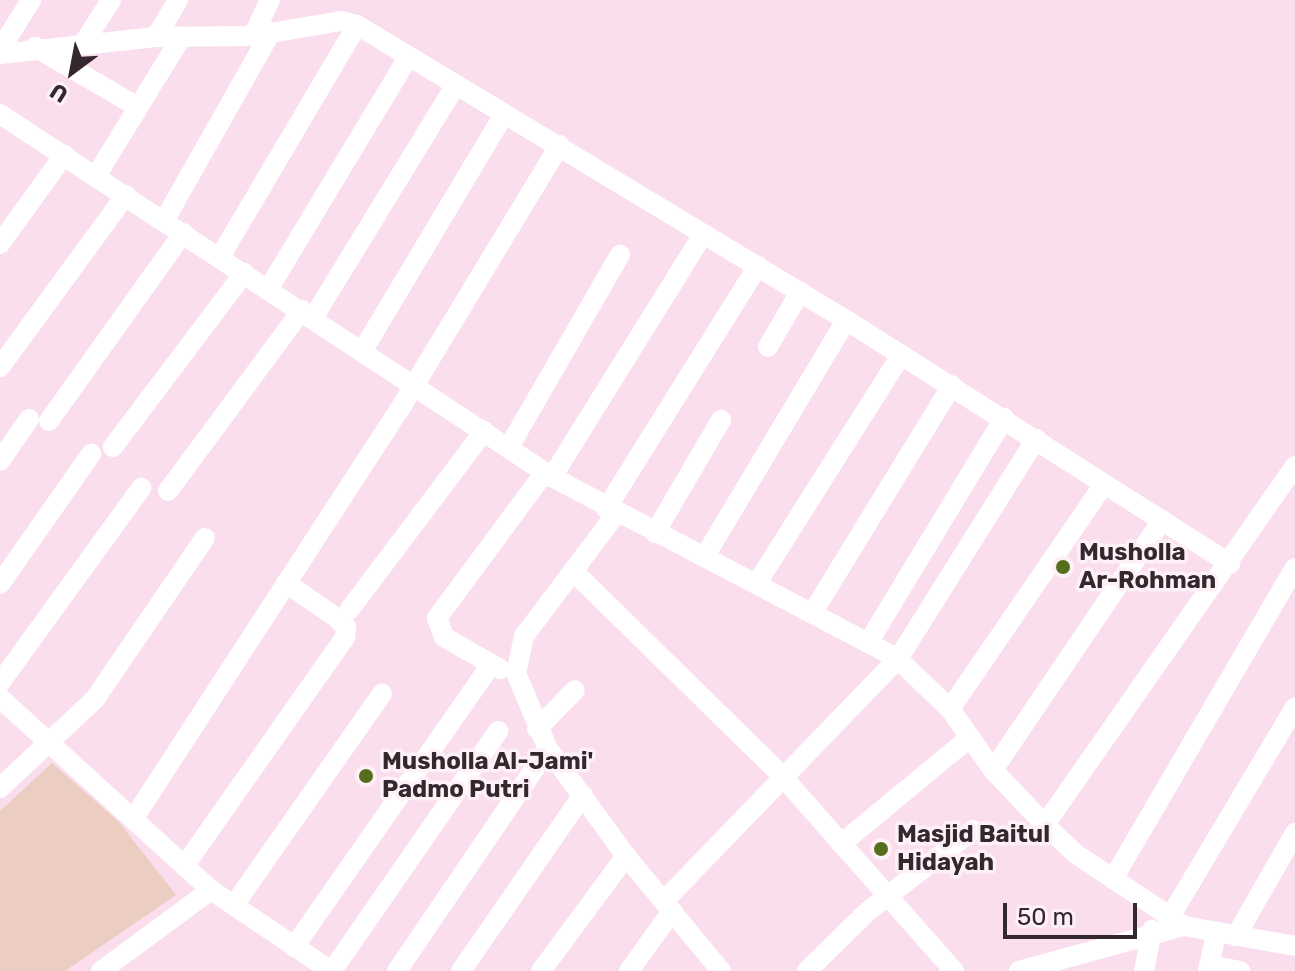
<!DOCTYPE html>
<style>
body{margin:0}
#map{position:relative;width:1295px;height:971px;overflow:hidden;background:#fbdeed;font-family:Rubik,sans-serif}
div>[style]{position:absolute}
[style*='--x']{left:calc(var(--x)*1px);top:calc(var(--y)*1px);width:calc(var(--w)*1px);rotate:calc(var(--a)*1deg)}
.green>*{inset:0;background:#ebcdc2}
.minor>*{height:20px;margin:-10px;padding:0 10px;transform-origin:10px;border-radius:10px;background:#fff}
.dots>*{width:22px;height:22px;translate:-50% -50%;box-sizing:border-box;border:4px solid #fef0f7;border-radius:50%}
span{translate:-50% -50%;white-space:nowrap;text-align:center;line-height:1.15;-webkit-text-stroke:7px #fef0f7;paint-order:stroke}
.poi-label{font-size:24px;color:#34272e;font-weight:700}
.left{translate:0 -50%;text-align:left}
.north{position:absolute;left:32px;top:32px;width:80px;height:80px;-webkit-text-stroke:6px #fef0f7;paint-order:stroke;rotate:212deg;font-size:22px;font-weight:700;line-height:32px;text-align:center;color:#34272e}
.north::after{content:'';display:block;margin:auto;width:28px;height:36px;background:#34272e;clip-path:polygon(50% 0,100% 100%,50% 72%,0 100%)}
.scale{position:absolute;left:1003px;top:903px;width:134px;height:36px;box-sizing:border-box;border:4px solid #34272e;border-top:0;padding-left:10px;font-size:24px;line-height:28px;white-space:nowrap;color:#34272e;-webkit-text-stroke:6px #fef0f7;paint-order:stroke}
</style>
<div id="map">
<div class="green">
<i style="clip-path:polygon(52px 763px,119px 822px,176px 895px,65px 971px,0 971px,0 811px)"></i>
</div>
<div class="minor">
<i style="--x:253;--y:36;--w:40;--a:-65"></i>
<i style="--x:156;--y:37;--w:43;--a:-59.3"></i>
<i style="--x:83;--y:44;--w:52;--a:-57.5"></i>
<i style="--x:35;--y:47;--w:119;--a:30.2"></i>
<i style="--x:0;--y:50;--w:59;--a:-58.2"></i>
<i style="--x:0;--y:54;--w:157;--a:-6.2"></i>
<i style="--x:156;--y:37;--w:97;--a:-0.6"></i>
<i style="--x:253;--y:36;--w:89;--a:-9.7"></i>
<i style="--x:341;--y:21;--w:16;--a:14"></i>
<i style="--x:357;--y:25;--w:571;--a:31.1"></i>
<i style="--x:846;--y:320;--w:455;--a:32.4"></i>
<i style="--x:0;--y:114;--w:661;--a:33.33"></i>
<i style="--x:552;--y:477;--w:391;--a:27.7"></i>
<i style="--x:898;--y:659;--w:72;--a:43.9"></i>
<i style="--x:950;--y:709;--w:75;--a:54.8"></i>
<i style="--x:993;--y:770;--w:76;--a:46.6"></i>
<i style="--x:96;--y:176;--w:164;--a:-58.4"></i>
<i style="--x:164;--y:221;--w:217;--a:-60.5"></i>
<i style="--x:0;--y:244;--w:110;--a:-54.3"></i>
<i style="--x:220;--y:257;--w:269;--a:-59.4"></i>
<i style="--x:269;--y:288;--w:269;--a:-58.9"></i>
<i style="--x:313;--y:318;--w:273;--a:-58.5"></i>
<i style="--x:768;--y:347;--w:64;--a:-59.8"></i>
<i style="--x:363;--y:350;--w:275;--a:-59.1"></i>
<i style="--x:0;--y:367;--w:213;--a:-53.8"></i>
<i style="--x:49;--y:421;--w:231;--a:-54.5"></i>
<i style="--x:113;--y:447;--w:218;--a:-53"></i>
<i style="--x:509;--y:447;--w:222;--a:-60"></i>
<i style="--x:0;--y:461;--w:51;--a:-55.4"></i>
<i style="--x:1295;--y:466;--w:437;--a:124.9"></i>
<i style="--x:1045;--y:825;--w:42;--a:43.1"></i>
<i style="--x:1076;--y:854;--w:130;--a:33.7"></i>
<i style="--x:1184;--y:926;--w:113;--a:10.2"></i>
<i style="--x:552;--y:477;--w:286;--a:-58.1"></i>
<i style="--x:168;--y:491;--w:225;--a:-53.5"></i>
<i style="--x:606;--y:509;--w:287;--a:-58"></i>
<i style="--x:616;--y:514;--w:153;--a:127"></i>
<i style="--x:524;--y:636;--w:38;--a:102"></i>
<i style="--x:516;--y:673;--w:82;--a:67.2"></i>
<i style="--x:548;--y:749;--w:132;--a:53.9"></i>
<i style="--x:626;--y:856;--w:149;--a:50.4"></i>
<i style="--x:655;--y:533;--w:131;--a:-59.7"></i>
<i style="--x:705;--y:556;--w:275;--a:-59.1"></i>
<i style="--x:573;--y:571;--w:294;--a:44.4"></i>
<i style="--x:783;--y:777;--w:259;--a:48.6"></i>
<i style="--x:757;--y:583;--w:270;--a:-57.7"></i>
<i style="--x:0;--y:584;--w:159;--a:-55"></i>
<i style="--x:350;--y:609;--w:223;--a:-53"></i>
<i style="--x:813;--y:612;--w:266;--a:-58.5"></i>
<i style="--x:868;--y:643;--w:263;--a:-58.8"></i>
<i style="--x:500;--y:669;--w:64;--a:-150.3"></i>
<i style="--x:444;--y:637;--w:20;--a:-110"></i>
<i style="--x:437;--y:618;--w:182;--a:-53.5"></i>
<i style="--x:0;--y:683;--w:241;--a:-54.1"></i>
<i style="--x:0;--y:698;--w:285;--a:42.3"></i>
<i style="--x:211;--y:890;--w:145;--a:34"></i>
<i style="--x:950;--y:709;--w:273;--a:-55.6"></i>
<i style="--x:537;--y:729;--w:54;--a:-45.7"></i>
<i style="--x:993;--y:770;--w:302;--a:-55.9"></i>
<i style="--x:0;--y:788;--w:130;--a:-43.1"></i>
<i style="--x:95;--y:699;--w:195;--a:-55.7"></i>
<i style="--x:134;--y:818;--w:484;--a:-57"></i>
<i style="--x:398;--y:412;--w:312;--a:-58.8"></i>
<i style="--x:841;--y:844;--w:166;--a:-39.6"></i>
<i style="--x:185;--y:865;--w:279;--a:-54.9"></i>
<i style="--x:345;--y:637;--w:10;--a:-84"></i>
<i style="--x:346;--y:627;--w:13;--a:-135"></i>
<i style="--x:337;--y:618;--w:62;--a:-145.5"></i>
<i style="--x:1113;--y:879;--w:360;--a:-59.7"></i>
<i style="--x:664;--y:901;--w:337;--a:-46"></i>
<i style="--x:898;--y:659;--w:260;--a:-57.9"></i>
<i style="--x:234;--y:905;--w:258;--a:-55"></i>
<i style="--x:1170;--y:917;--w:244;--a:-59.2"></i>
<i style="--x:1236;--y:936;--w:119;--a:-60.2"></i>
<i style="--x:294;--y:947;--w:343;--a:-55.1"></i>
<i style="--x:1209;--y:965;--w:32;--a:11"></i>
<i style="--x:101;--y:971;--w:137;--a:-36.4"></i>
<i style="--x:332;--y:971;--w:292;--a:-55.3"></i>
<i style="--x:397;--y:971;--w:268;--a:-55.8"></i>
<i style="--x:461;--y:971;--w:214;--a:-55.3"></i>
<i style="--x:541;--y:971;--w:143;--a:-53.5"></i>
<i style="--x:629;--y:971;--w:74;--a:-54.4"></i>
<i style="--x:807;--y:971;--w:84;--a:-44.5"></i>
<i style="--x:867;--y:912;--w:134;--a:-37.7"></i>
<i style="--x:1019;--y:971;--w:171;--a:-15.3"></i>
<i style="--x:1144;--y:971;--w:42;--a:-79"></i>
<i style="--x:1208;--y:971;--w:40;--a:-78"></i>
</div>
<div class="dots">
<i style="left:1063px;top:567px;background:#576d1e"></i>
<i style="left:366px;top:776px;background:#576d1e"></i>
<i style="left:881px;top:849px;background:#576d1e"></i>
</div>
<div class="poi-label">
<span class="left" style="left:1079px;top:567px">Musholla<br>Ar-Rohman</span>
<span class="left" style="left:382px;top:776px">Musholla Al-Jami'<br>Padmo Putri</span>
<span class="left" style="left:897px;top:849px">Masjid Baitul<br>Hidayah</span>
</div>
<div class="north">U</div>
<div class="scale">50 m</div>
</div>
